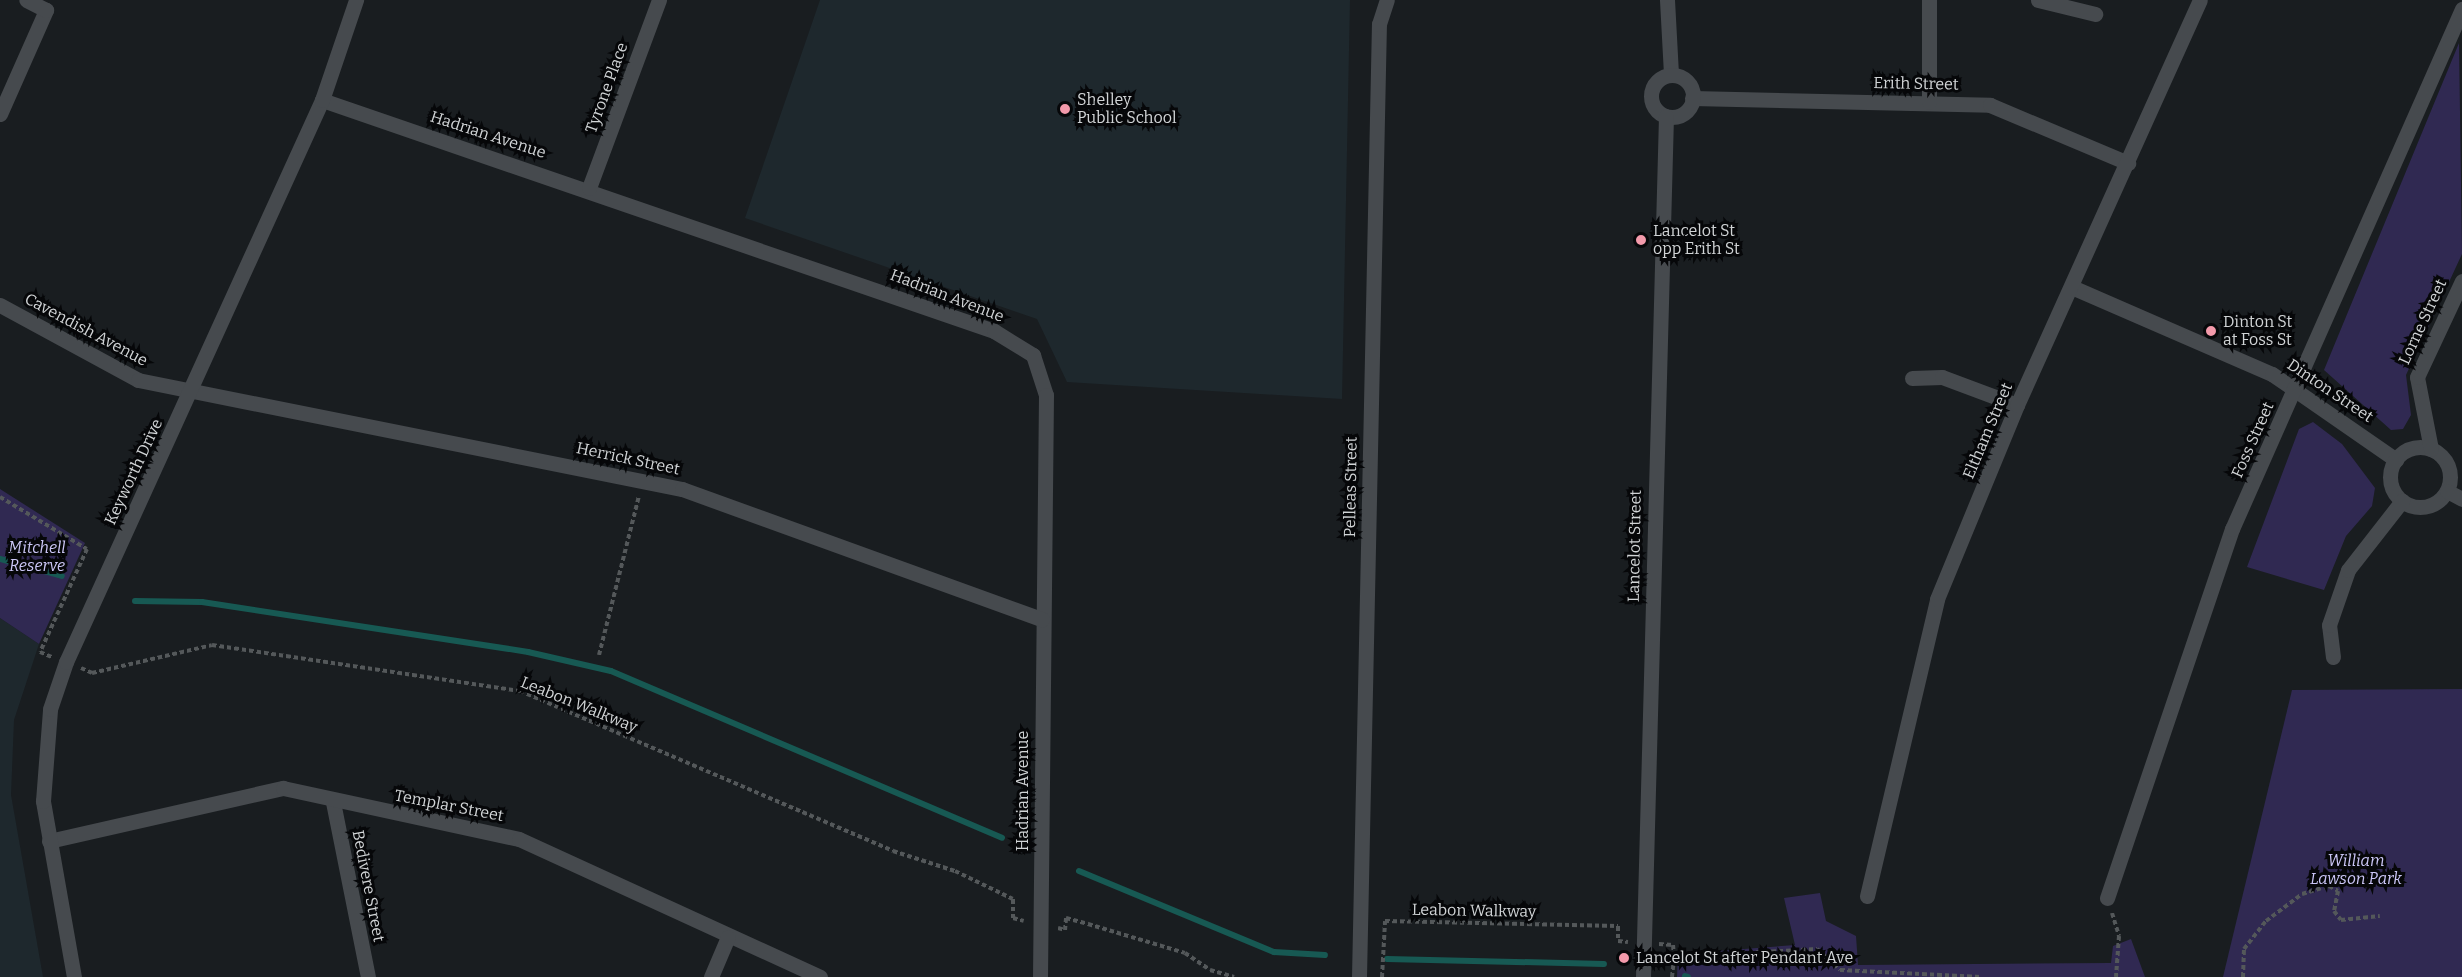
<!DOCTYPE html>
<style>
body{margin:0}
#map{position:relative;width:2462px;height:977px;overflow:hidden;background:#191d20;font-family:Bitter,serif}
div>[style]{position:absolute}
[style*='--x']{left:calc(var(--x)*1px);top:calc(var(--y)*1px);width:calc(var(--w)*1px);rotate:calc(var(--a)*1deg)}
.built>*{inset:0;background:#1e282d}
.green>*{inset:0;background:#302952}
.stream>*{height:6px;margin:-3px;padding:0 3px;transform-origin:3px;border-radius:3px;background:#175953}
.path>*{height:4px;margin-top:-2px;transform-origin:0;background:repeating-linear-gradient(90deg,#54585a 0 4.5px,transparent 0 7.5px)}
.street>*{height:15px;margin:-7.5px;padding:0 7.5px;transform-origin:7.5px;border-radius:7.5px;background:#464a4e}
.street>.ring{margin:-7.5px;padding:0;box-sizing:content-box;background:none;border:15px solid #464a4e;border-radius:50%}
.secondary>*{height:15px;margin:-7.5px;padding:0 7.5px;transform-origin:7.5px;border-radius:7.5px;background:#464a4e}
.secondary>.ring{margin:-7.5px;padding:0;box-sizing:content-box;background:none;border:15px solid #464a4e;border-radius:50%}
.dots>*{width:16px;height:16px;translate:-50% -50%;box-sizing:border-box;border:3px solid #060709;border-radius:50%}
span{translate:-50% -50%;white-space:nowrap;text-align:center;line-height:1.15;-webkit-text-stroke:6px #060709;paint-order:stroke}
.street-label{font-size:16px;color:#d1d4d6}
.poi-label{font-size:16px;color:#d1d4d6}
.left{translate:0 -50%;text-align:left}
.park-label{font-size:16px;color:#cbc6f6;font-style:italic}
</style>
<div id="map">
<div class="built">
<i style="clip-path:polygon(820px 0,1350px 0,1342px 399px,1067px 382px,1037px 319px,745px 218px)"></i>
<i style="clip-path:polygon(0 618px,39px 644px,14px 720px,11px 795px,43px 977px,0 977px)"></i>
</div>
<div class="green">
<i style="clip-path:polygon(2459px 43px,2462px 254px,2406px 375px,2411px 415px,2403px 429px,2391px 430px,2324px 370px)"></i>
<i style="clip-path:polygon(2313px 422px,2342px 444px,2375px 488px,2372px 506px,2346px 536px,2324px 590px,2247px 567px,2299px 429px)"></i>
<i style="clip-path:polygon(0 489px,85px 543px,39px 644px,0 618px)"></i>
<i style="clip-path:polygon(2462px 689px,2462px 977px,2223px 977px,2292px 690px)"></i>
<i style="clip-path:polygon(1820px 893px,1826px 921px,1856px 936px,1858px 965px,2111px 963px,2113px 946px,2131px 939px,2145px 977px,1677px 977px,1678px 954px,1795px 945px,1784px 898px)"></i>
</div>
<div class="stream">
<i style="--x:0;--y:559;--w:64;--a:15.3"></i>
<i style="--x:135;--y:601;--w:67;--a:0.9"></i>
<i style="--x:202;--y:602;--w:330;--a:8.7"></i>
<i style="--x:528;--y:652;--w:85;--a:12.9"></i>
<i style="--x:611;--y:671;--w:425;--a:23.1"></i>
<i style="--x:1079;--y:871;--w:211;--a:22.6"></i>
<i style="--x:1274;--y:952;--w:51;--a:3.4"></i>
<i style="--x:1387;--y:959;--w:217;--a:1.3"></i>
<i style="--x:1685;--y:976;--w:3;--a:18"></i>
</div>
<div class="path">
<i style="--x:0;--y:497;--w:101;--a:30.9"></i>
<i style="--x:87;--y:549;--w:113;--a:114.5"></i>
<i style="--x:40;--y:652;--w:13;--a:23"></i>
<i style="--x:599;--y:655;--w:164;--a:-75.9"></i>
<i style="--x:81;--y:668;--w:12;--a:24"></i>
<i style="--x:92;--y:673;--w:123;--a:-13.1"></i>
<i style="--x:212;--y:645;--w:311;--a:8.5"></i>
<i style="--x:520;--y:691;--w:406;--a:23.2"></i>
<i style="--x:893;--y:851;--w:65;--a:17.9"></i>
<i style="--x:955;--y:871;--w:64;--a:25.8"></i>
<i style="--x:1013;--y:899;--w:19;--a:90"></i>
<i style="--x:1013;--y:918;--w:11;--a:15"></i>
<i style="--x:2112;--y:913;--w:24;--a:73"></i>
<i style="--x:2119;--y:936;--w:41;--a:94.2"></i>
<i style="--x:1058;--y:928;--w:7;--a:16"></i>
<i style="--x:1065;--y:930;--w:12;--a:-85"></i>
<i style="--x:1066;--y:918;--w:23;--a:15"></i>
<i style="--x:1088;--y:924;--w:101;--a:16.6"></i>
<i style="--x:1185;--y:953;--w:30;--a:34"></i>
<i style="--x:1210;--y:970;--w:25;--a:16"></i>
<i style="--x:1659;--y:944;--w:14;--a:4"></i>
<i style="--x:1673;--y:945;--w:12;--a:85"></i>
<i style="--x:1674;--y:957;--w:143;--a:-3.2"></i>
<i style="--x:1817;--y:949;--w:31;--a:42"></i>
<i style="--x:1840;--y:970;--w:141;--a:2.8"></i>
<i style="--x:1382;--y:977;--w:56;--a:-86.9"></i>
<i style="--x:1385;--y:921;--w:233;--a:1.2"></i>
<i style="--x:1618;--y:926;--w:15;--a:90"></i>
<i style="--x:1618;--y:941;--w:10;--a:6"></i>
<i style="--x:1672;--y:977;--w:20;--a:-84"></i>
<i style="--x:2243;--y:977;--w:28;--a:-88"></i>
<i style="--x:2244;--y:949;--w:36;--a:-52"></i>
<i style="--x:2266;--y:921;--w:45;--a:-36.9"></i>
<i style="--x:2302;--y:894;--w:28;--a:-17"></i>
<i style="--x:2329;--y:886;--w:10;--a:29"></i>
<i style="--x:2338;--y:891;--w:20;--a:101"></i>
<i style="--x:2334;--y:911;--w:11;--a:52"></i>
<i style="--x:2341;--y:920;--w:39;--a:-6"></i>
</div>
<div class="street">
<i style="--x:2038;--y:0;--w:59;--a:13.8"></i>
<i style="--x:1692;--y:98;--w:298;--a:1.3"></i>
<i style="--x:1990;--y:105;--w:150;--a:22.8"></i>
<i style="--x:322;--y:100;--w:711;--a:18.97"></i>
<i style="--x:994;--y:331;--w:46;--a:31.6"></i>
<i style="--x:1033;--y:355;--w:42;--a:72"></i>
<i style="--x:1046;--y:395;--w:582;--a:90.59"></i>
<i style="--x:1929;--y:102;--w:102;--a:-90"></i>
<i style="--x:0;--y:114;--w:114;--a:-66.1"></i>
<i style="--x:46;--y:10;--w:22;--a:-153"></i>
<i style="--x:589;--y:188;--w:201;--a:-69.6"></i>
<i style="--x:2074;--y:288;--w:216;--a:23.5"></i>
<i style="--x:2272;--y:374;--w:151;--a:34.7"></i>
<i style="--x:0;--y:305;--w:157;--a:28.5"></i>
<i style="--x:138;--y:380;--w:555;--a:11.33"></i>
<i style="--x:682;--y:489;--w:383;--a:19.9"></i>
<i style="--x:1912;--y:378;--w:30;--a:-2"></i>
<i style="--x:1942;--y:377;--w:80;--a:20.5"></i>
<i class="ring" style="left:2390px;top:447px;width:45px;height:45px"></i>
<i style="--x:2431;--y:449;--w:73;--a:-101"></i>
<i style="--x:2417;--y:377;--w:106;--a:-64.9"></i>
<i style="--x:2447;--y:491;--w:17;--a:28"></i>
<i style="--x:2333;--y:657;--w:32;--a:-97"></i>
<i style="--x:2329;--y:625;--w:58;--a:-70.9"></i>
<i style="--x:2348;--y:570;--w:88;--a:-52"></i>
<i style="--x:333;--y:802;--w:178;--a:78.7"></i>
<i style="--x:49;--y:841;--w:240;--a:-12.8"></i>
<i style="--x:283;--y:788;--w:241;--a:12.2"></i>
<i style="--x:519;--y:839;--w:331;--a:24.6"></i>
<i style="--x:1867;--y:896;--w:305;--a:-76.7"></i>
<i style="--x:1937;--y:599;--w:210;--a:-67.6"></i>
<i style="--x:2017;--y:405;--w:444;--a:-65.7"></i>
<i style="--x:2107;--y:898;--w:390;--a:-71.3"></i>
<i style="--x:2232;--y:529;--w:569;--a:-66.14"></i>
<i style="--x:74;--y:977;--w:179;--a:-100"></i>
<i style="--x:43;--y:801;--w:92;--a:-85.6"></i>
<i style="--x:50;--y:709;--w:50;--a:-71.2"></i>
<i style="--x:66;--y:662;--w:618;--a:-65.51"></i>
<i style="--x:322;--y:100;--w:106;--a:-71.2"></i>
<i style="--x:711;--y:977;--w:43;--a:-67"></i>
<i style="--x:1359;--y:977;--w:953;--a:-88.8"></i>
<i style="--x:1379;--y:24;--w:25;--a:-72"></i>
</div>
<div class="secondary">
<i style="--x:1667;--y:0;--w:75;--a:86.9"></i>
<i class="ring" style="left:1651px;top:75px;width:27px;height:27px"></i>
<i style="--x:1643;--y:977;--w:861;--a:-88.47"></i>
</div>
<div class="dots">
<i style="left:1065px;top:109px;background:#f39aab"></i>
<i style="left:1641px;top:240px;background:#f39aab"></i>
<i style="left:2211px;top:331px;background:#f39aab"></i>
<i style="left:1624px;top:958px;background:#f39aab"></i>
</div>
<div class="street-label">
<span style="left:1916px;top:84px;rotate:1deg">Erith Street</span>
<span style="left:607px;top:88px;rotate:-70deg">Tyrone Place</span>
<span style="left:488px;top:135px;rotate:18deg">Hadrian Avenue</span>
<span style="left:947px;top:296px;rotate:21deg">Hadrian Avenue</span>
<span style="left:2423px;top:322px;rotate:-65deg">Lorne Street</span>
<span style="left:86px;top:330px;rotate:28deg">Cavendish Avenue</span>
<span style="left:2330px;top:391px;rotate:34deg">Dinton Street</span>
<span style="left:1988px;top:431px;rotate:-67deg">Eltham Street</span>
<span style="left:2253px;top:440px;rotate:-66deg">Foss Street</span>
<span style="left:628px;top:459px;rotate:12deg">Herrick Street</span>
<span style="left:134px;top:472px;rotate:-65deg">Keyworth Drive</span>
<span style="left:1351px;top:487px;rotate:-89deg">Pelleas Street</span>
<span style="left:1635px;top:546px;rotate:-89deg">Lancelot Street</span>
<span style="left:579px;top:705px;rotate:22deg">Leabon Walkway</span>
<span style="left:1023px;top:791px;rotate:-90deg">Hadrian Avenue</span>
<span style="left:449px;top:806px;rotate:11deg">Templar Street</span>
<span style="left:368px;top:886px;rotate:79deg">Bedivere Street</span>
<span style="left:1474px;top:911px;rotate:1deg">Leabon Walkway</span>
</div>
<div class="poi-label">
<span class="left" style="left:1077px;top:109px">Shelley<br>Public School</span>
<span class="left" style="left:1653px;top:240px">Lancelot St<br>opp Erith St</span>
<span class="left" style="left:2223px;top:331px">Dinton St<br>at Foss St</span>
<span class="left" style="left:1636px;top:958px">Lancelot St after Pendant Ave</span>
</div>
<div class="park-label">
<span style="left:37px;top:557px">Mitchell<br>Reserve</span>
<span style="left:2356px;top:870px">William<br>Lawson Park</span>
</div>
</div>
